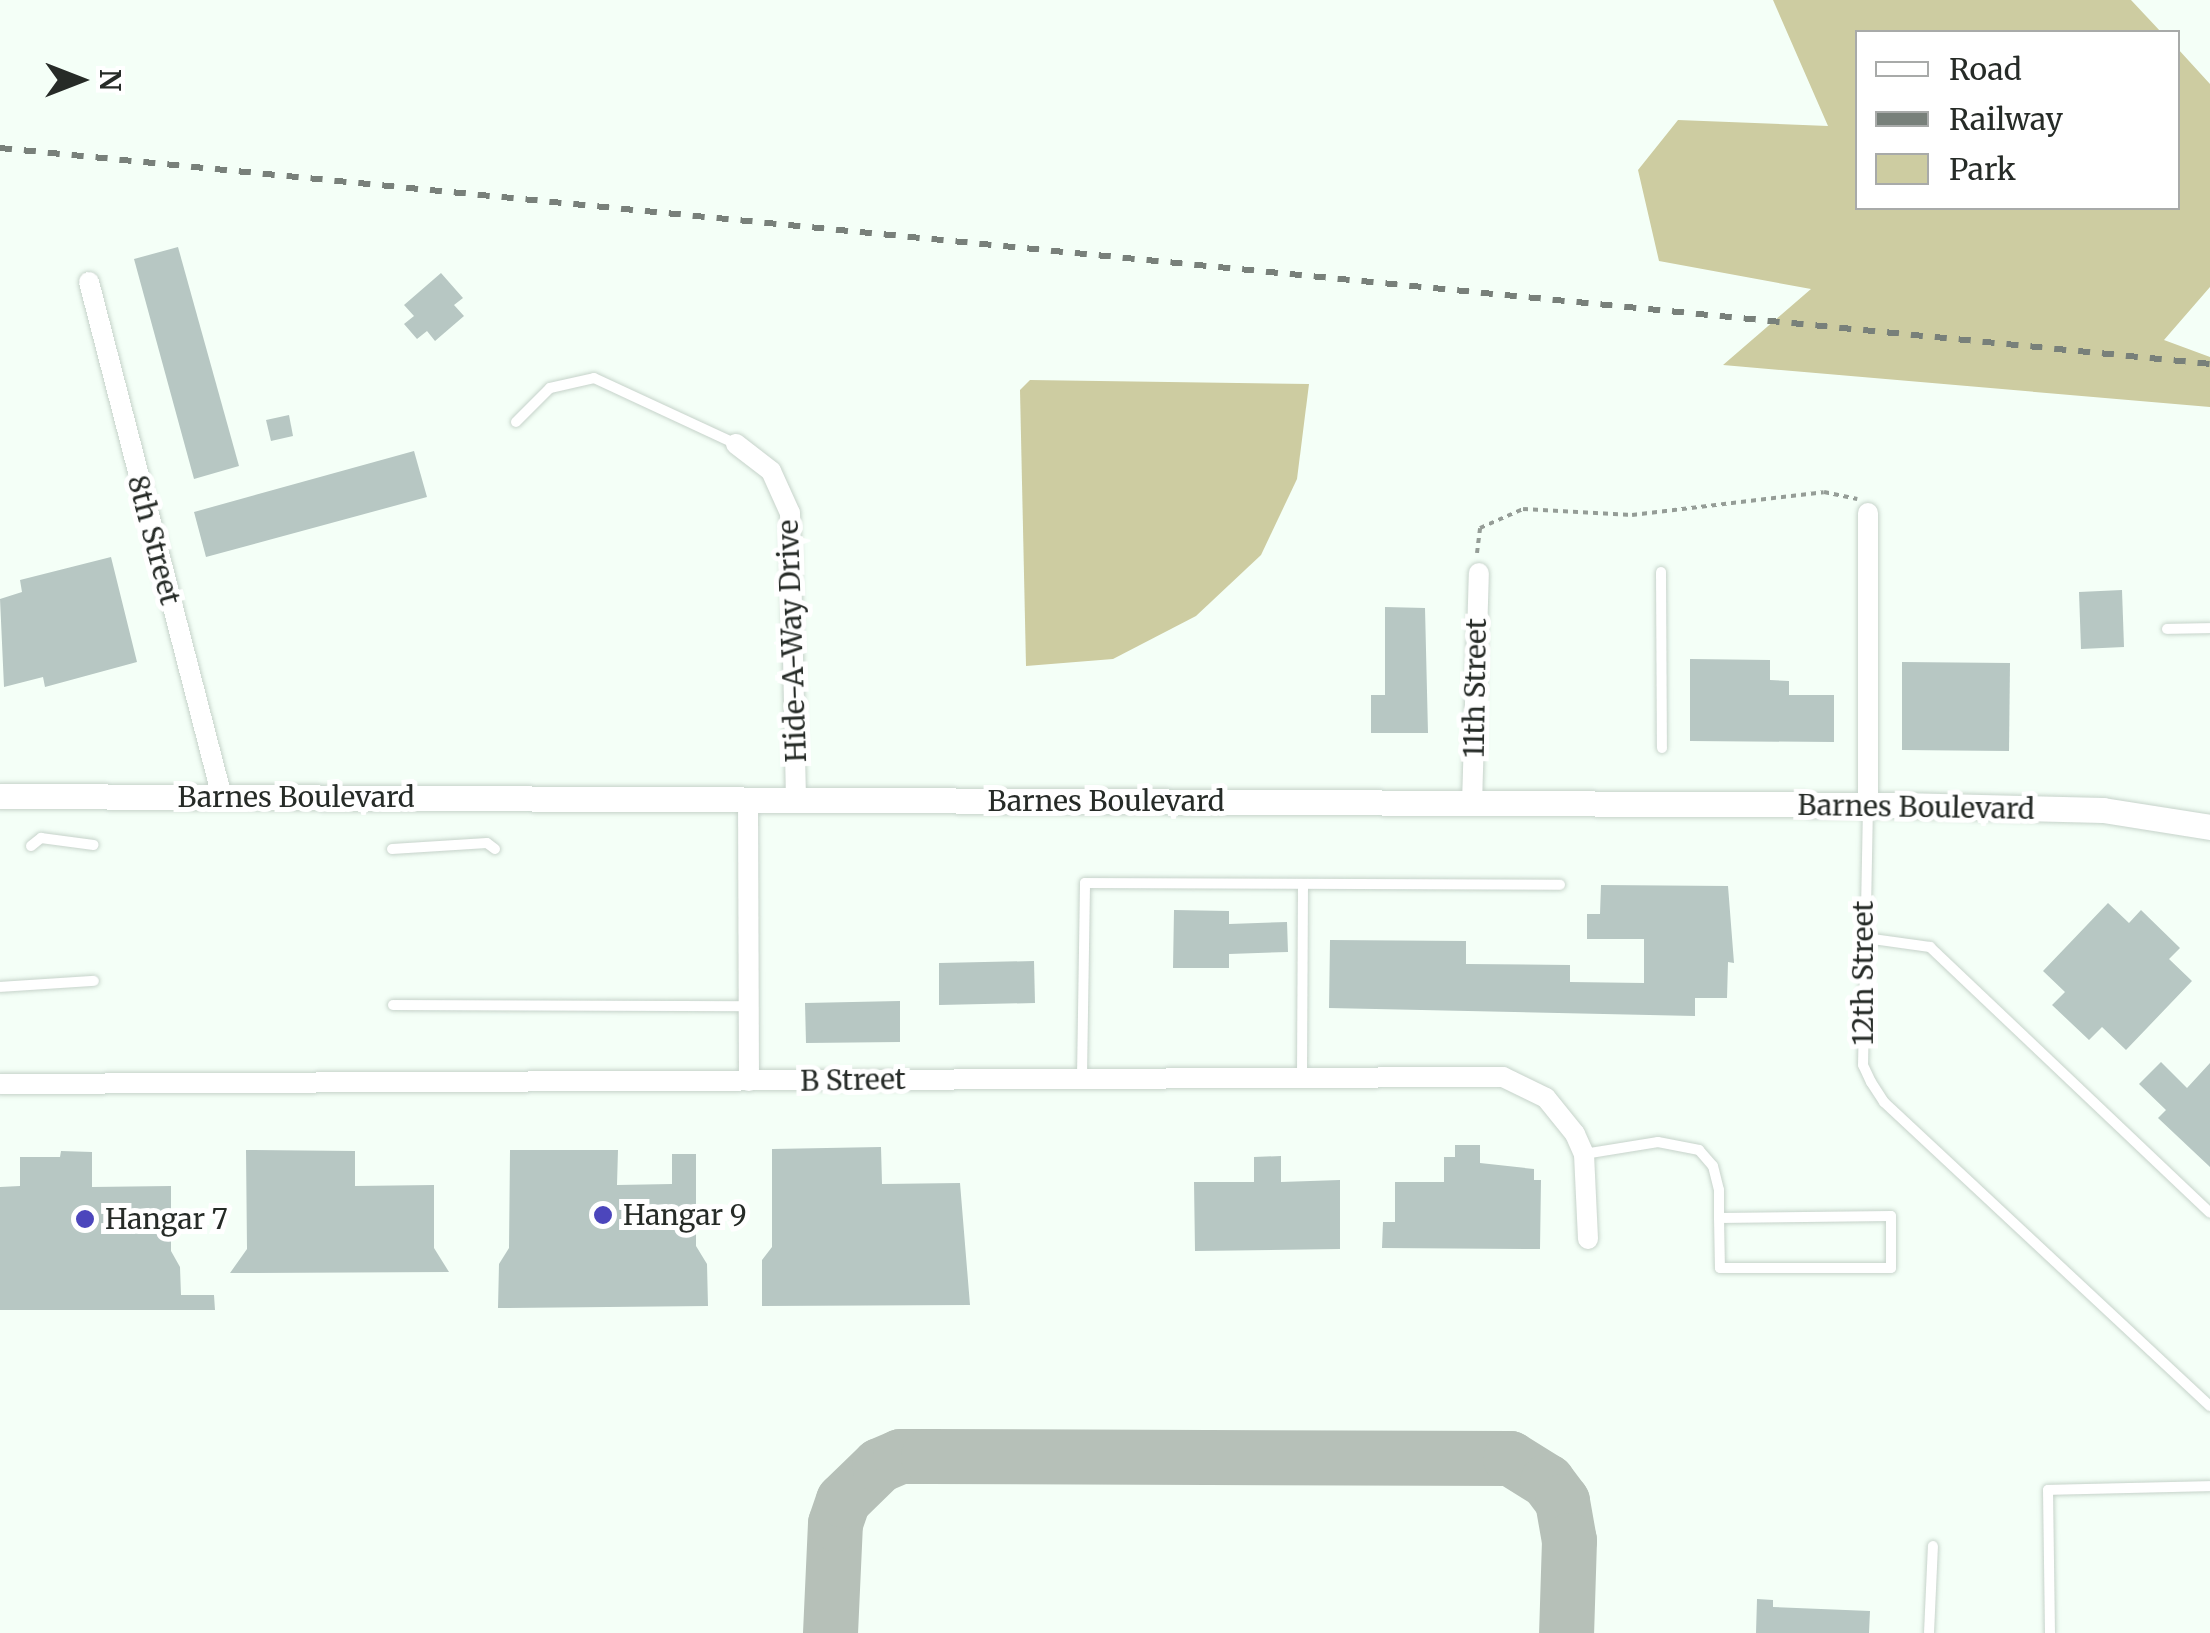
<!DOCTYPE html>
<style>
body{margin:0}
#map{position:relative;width:2210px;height:1633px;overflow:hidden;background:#f4fff7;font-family:Merriweather,serif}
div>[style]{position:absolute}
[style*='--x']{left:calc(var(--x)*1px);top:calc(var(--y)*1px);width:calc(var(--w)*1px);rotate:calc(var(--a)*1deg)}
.green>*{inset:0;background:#cdcca1}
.taxiway>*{height:55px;margin:-27.5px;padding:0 27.5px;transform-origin:27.5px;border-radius:27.5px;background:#b6c0b8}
.building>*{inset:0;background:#b7c7c3}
.path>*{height:4px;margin-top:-2px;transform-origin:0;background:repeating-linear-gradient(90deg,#959d97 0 5px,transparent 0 10px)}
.roads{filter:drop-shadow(0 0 2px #c6d3ca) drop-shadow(0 0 2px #c6d3ca)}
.service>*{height:10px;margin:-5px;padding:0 5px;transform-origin:5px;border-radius:5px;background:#fff}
.minor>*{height:20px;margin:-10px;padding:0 10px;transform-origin:10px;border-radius:10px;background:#fff}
.tertiary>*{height:25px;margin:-12.5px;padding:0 12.5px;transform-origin:12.5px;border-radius:12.5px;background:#fff}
.rail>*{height:6px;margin-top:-3px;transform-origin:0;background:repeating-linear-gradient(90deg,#78807a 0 12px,transparent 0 24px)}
.dots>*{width:28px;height:28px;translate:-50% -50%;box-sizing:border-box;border:5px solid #fff;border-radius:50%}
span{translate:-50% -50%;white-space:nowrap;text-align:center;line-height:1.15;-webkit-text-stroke:10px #fff;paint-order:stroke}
.street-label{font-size:28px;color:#262b27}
.poi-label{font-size:28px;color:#262b27}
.left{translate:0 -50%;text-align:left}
.legend{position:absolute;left:1855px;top:30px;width:325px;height:180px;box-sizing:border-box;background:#fff;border:2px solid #a8aaa9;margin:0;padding:12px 18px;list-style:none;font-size:30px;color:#262b27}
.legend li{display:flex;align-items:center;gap:20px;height:50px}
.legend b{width:50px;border:2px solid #a8aaa9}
.north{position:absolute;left:30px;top:30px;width:100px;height:100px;-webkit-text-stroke:8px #fff;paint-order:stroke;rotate:90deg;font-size:28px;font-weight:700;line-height:40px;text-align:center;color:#262b27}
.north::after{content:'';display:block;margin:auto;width:35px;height:45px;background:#262b27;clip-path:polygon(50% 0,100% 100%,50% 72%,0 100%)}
</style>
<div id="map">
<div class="green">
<i style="clip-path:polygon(1773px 0,2131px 0,2161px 32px,1858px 32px,1858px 208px,2178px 208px,2178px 49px,2210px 84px,2210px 287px,2164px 340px,2210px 357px,2210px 407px,1723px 365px,1811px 289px,1659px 261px,1638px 170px,1678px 120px,1828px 126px)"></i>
<i style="clip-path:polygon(1030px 380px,1309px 384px,1297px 479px,1261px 555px,1196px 616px,1113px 659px,1026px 666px,1020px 390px)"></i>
</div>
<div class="taxiway">
<i style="--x:830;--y:1633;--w:110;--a:-87.4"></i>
<i style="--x:835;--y:1523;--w:24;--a:-71"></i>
<i style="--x:843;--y:1500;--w:50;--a:-44.2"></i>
<i style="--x:879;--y:1465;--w:23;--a:-23"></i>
<i style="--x:900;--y:1456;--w:28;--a:0"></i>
<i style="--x:928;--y:1456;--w:582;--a:0.2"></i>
<i style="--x:1510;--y:1458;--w:44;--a:31.9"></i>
<i style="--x:1547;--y:1481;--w:25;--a:53"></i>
<i style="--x:1562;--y:1501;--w:40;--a:80"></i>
<i style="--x:1569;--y:1540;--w:93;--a:91.8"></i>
</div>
<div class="building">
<i style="clip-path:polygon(178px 247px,239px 466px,194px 479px,134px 259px)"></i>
<i style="clip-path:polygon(441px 273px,463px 298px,454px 305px,464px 316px,435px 341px,427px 331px,417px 339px,404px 324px,414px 316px,404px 305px)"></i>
<i style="clip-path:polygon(289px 415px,293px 436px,271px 441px,266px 420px)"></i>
<i style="clip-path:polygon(414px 451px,427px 497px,206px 557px,194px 512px)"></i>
<i style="clip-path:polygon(111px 557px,137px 662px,45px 687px,43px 677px,4px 687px,0 599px,22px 592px,20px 580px)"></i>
<i style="clip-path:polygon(2122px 590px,2124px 647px,2081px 649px,2079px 592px)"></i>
<i style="clip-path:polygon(1385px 607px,1425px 608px,1428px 733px,1371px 733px,1371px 695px,1385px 695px)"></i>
<i style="clip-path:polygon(1690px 659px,1770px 660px,1770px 680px,1789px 681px,1789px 695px,1834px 695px,1834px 742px,1690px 741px)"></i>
<i style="clip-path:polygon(1902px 662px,2010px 663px,2009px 751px,1902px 750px)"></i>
<i style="clip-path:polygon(1601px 885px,1728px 886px,1734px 963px,1728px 962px,1727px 998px,1695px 998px,1695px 1016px,1329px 1008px,1330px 940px,1466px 941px,1466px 964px,1570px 965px,1570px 982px,1644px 983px,1644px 939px,1587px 939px,1587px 914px,1600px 914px)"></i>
<i style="clip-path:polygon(2108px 903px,2129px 923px,2141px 910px,2180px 948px,2169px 959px,2192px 981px,2126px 1050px,2102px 1027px,2089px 1040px,2052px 1005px,2065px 992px,2043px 971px)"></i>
<i style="clip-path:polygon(1174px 910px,1229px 911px,1229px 924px,1287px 922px,1288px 952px,1229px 954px,1229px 968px,1173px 968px)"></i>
<i style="clip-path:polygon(1034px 961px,1035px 1003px,939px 1005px,939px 963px)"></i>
<i style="clip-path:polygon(900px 1001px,900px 1042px,806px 1043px,805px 1003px)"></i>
<i style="clip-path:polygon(2161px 1062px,2187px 1088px,2210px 1063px,2210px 1167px,2158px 1118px,2166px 1110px,2139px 1084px)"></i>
<i style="clip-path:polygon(1455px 1145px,1480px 1145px,1480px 1163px,1534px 1169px,1534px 1180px,1541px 1180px,1540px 1249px,1382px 1248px,1383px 1222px,1395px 1222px,1395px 1182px,1444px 1182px,1444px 1157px,1455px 1157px)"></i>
<i style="clip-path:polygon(881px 1147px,882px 1184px,960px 1183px,970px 1305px,762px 1306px,762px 1260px,772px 1247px,772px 1149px)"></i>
<i style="clip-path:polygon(246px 1150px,355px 1151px,355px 1186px,434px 1185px,434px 1248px,449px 1272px,230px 1273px,247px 1249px)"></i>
<i style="clip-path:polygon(510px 1150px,618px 1150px,617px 1185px,672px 1184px,672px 1154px,696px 1154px,696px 1246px,707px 1264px,708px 1306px,498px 1308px,499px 1264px,509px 1248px)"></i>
<i style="clip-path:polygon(61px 1151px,92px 1152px,92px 1187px,171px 1186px,171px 1251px,180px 1267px,181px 1295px,214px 1295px,215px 1310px,0 1310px,0 1187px,20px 1186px,20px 1157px,60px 1157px)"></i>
<i style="clip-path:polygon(1281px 1156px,1281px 1182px,1340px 1180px,1340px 1249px,1195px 1251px,1194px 1182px,1254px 1182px,1254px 1157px)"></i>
<i style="clip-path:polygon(1757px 1599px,1773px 1600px,1773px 1607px,1870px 1611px,1869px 1633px,1756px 1633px)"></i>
</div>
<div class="path">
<i style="--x:1477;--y:553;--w:25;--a:-83"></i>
<i style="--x:1480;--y:528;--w:47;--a:-23.8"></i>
<i style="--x:1523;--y:509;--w:109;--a:3.2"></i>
<i style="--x:1632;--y:515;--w:193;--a:-6.8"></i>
<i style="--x:1824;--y:492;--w:34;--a:12"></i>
</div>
<div class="roads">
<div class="service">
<i style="--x:516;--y:422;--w:48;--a:-45"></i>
<i style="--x:550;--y:388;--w:45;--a:-12.8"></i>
<i style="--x:594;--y:378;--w:157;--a:24.9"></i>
<i style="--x:1661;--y:572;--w:176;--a:89.7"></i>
<i style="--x:2167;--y:629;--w:43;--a:-1.3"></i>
<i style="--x:1868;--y:806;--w:259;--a:91.1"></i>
<i style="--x:1863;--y:1065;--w:19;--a:65"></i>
<i style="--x:1871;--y:1082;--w:24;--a:57"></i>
<i style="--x:1884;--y:1102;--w:446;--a:43"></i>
<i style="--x:31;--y:846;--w:13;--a:-39"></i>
<i style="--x:41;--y:838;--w:53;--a:7.5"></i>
<i style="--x:392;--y:849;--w:95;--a:-3.6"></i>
<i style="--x:487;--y:843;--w:10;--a:37"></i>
<i style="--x:1865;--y:938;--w:66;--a:7.9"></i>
<i style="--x:1930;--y:947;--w:386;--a:43.5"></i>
<i style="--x:0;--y:987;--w:94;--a:-3.7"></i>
<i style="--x:393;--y:1005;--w:355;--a:0.2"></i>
<i style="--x:1082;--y:1076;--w:193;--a:-89.1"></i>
<i style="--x:1085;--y:883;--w:475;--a:0.2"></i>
<i style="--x:1302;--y:1076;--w:191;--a:-89.7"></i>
<i style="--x:1584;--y:1154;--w:75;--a:-9.2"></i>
<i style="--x:1658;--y:1142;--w:42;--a:11"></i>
<i style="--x:1699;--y:1150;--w:21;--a:49"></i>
<i style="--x:1713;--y:1166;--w:25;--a:76"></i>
<i style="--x:1719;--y:1190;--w:28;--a:90"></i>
<i style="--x:1719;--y:1218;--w:50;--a:88.9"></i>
<i style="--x:1720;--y:1268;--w:171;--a:0"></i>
<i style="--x:1891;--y:1268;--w:52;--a:-90"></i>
<i style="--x:1891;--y:1216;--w:172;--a:179.3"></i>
<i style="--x:1929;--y:1633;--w:87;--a:-87.4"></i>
<i style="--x:2050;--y:1633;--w:143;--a:-90.8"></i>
<i style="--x:2048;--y:1490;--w:162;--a:-1.4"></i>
</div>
<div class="minor">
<i style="--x:89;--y:282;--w:532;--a:75.52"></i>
<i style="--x:736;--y:444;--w:44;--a:37.6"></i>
<i style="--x:771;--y:471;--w:46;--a:65.7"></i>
<i style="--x:790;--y:513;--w:286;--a:88.8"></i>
<i style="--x:1868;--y:513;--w:292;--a:90"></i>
<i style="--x:748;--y:799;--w:282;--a:89.8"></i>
<i style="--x:1472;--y:804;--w:231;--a:-88.3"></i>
<i style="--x:0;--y:1084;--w:1503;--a:-0.27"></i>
<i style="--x:1503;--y:1077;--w:48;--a:26"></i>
<i style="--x:1546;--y:1098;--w:46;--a:51.1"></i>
<i style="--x:1575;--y:1134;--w:22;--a:66"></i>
<i style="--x:1584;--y:1154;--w:85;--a:87.3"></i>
</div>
<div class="tertiary">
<i style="--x:0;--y:796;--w:1900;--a:0.27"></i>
<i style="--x:1900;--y:805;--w:203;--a:1.4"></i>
<i style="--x:2103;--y:810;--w:108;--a:9"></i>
</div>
</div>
<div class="rail">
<i style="--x:0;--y:148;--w:2221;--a:5.58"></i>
</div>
<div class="dots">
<i style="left:603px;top:1215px;background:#4c46bc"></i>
<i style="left:85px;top:1219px;background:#4c46bc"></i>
</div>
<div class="street-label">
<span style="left:154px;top:540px;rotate:75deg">8th Street</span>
<span style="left:792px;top:641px;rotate:-92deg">Hide-A-Way Drive</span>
<span style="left:1475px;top:688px;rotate:-89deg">11th Street</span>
<span style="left:296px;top:797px">Barnes Boulevard</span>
<span style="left:1106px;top:801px">Barnes Boulevard</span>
<span style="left:1916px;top:807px;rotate:1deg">Barnes Boulevard</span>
<span style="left:1863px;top:973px;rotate:-90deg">12th Street</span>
<span style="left:853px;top:1080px;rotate:-1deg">B Street</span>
</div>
<div class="poi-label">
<span class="left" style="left:623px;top:1215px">Hangar 9</span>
<span class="left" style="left:105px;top:1219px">Hangar 7</span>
</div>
<ul class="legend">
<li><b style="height:12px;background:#fff"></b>Road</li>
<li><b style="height:12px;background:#78807a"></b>Railway</li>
<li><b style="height:28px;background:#cdcca1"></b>Park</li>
</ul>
<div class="north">N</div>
</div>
